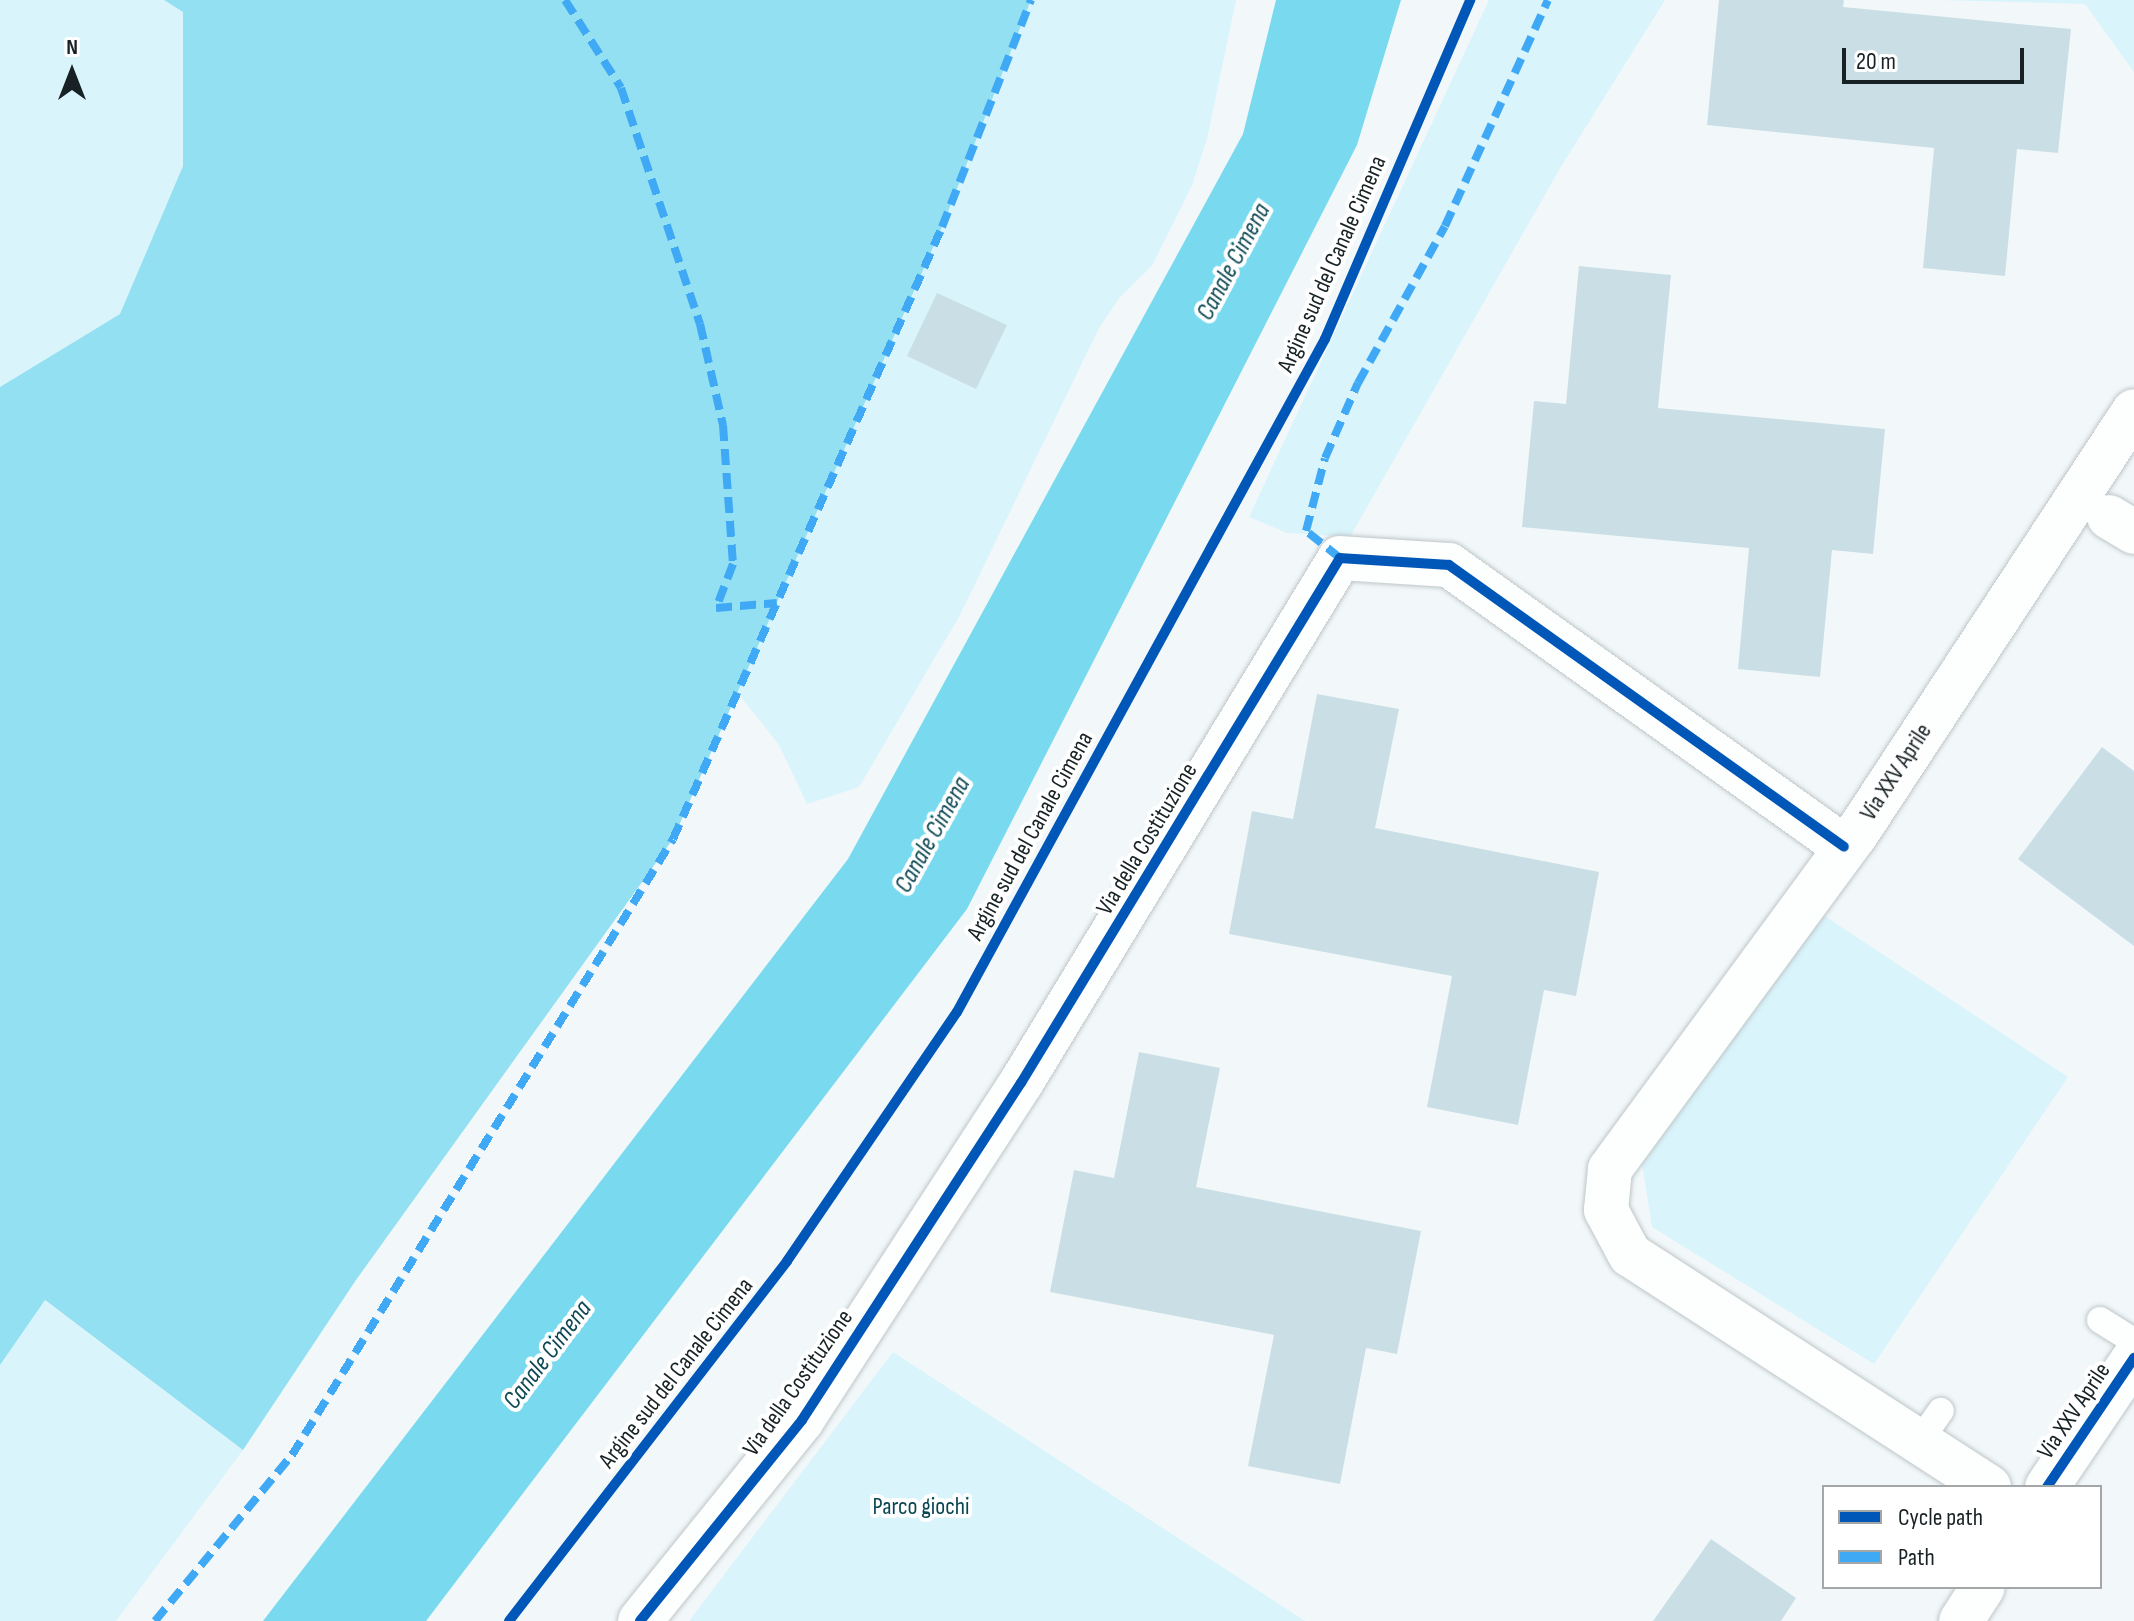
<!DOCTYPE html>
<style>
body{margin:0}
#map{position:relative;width:2134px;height:1621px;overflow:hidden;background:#f2f8fa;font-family:"Sofia Sans Condensed",sans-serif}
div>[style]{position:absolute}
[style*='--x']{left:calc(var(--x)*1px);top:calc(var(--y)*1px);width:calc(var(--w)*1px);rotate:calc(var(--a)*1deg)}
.green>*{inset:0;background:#d9f4fb}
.forest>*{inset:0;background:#92e0f1}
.water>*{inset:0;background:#79daef}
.building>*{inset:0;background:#cadfe5}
.roads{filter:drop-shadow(0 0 2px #bec6c8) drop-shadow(0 0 2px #bec6c8)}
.service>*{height:26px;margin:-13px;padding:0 13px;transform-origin:13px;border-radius:13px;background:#fdfefe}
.minor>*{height:44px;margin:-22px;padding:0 22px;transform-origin:22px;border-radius:22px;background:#fdfefe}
.quiet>*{height:8px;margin-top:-4px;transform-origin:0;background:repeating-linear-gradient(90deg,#3fa9f5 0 16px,transparent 0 24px)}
.cycleway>*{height:10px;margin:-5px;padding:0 5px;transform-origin:5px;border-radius:5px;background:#0057b8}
span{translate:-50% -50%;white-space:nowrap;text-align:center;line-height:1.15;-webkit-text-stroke:8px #fff;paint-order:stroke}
.street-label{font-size:24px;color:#182225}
.park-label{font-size:24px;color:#094652}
.water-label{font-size:26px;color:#0e4955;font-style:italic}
.legend{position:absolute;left:1822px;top:1485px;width:280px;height:104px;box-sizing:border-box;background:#fff;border:2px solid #a3a7a8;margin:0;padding:10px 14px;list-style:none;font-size:24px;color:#182225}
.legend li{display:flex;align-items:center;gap:16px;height:40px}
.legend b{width:40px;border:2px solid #a3a7a8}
.north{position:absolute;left:32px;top:32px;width:80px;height:80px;-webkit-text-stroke:6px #fff;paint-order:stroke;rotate:0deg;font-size:22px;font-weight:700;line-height:32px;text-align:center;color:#182225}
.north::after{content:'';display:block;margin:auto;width:28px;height:36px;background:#182225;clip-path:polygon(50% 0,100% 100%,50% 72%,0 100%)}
.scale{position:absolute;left:1842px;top:48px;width:182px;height:36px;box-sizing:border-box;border:4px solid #182225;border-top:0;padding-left:10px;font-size:24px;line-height:28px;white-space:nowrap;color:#182225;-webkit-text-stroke:6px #fff;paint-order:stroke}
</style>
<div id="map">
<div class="green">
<i style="clip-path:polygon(0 0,164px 0,183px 12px,183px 166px,120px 314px,0 387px)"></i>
<i style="clip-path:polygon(1031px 0,1236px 0,1207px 139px,1192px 185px,1152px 266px,1120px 297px,1099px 328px,960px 615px,859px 787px,807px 804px,779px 745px,737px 692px,942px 227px)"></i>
<i style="clip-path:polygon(1489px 0,1665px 0,1559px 170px,1350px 537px,1287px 533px,1249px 517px)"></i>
<i style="clip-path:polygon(1938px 0,2134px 0,2134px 72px,2085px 4px)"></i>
<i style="clip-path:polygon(1814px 909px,2068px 1077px,1874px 1364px,1652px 1227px,1642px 1164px)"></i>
<i style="clip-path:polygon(44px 1300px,243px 1450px,116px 1621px,0 1621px,0 1365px)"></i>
<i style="clip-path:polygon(893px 1352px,1305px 1621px,689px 1621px)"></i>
</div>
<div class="forest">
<i style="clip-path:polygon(164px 0,1031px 0,942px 227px,673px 839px,356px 1280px,243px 1450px,45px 1300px,0 1365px,0 387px,120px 314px,183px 166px,183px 12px)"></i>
</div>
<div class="water">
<i style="clip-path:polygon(1276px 0,1401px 0,1357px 145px,967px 909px,426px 1621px,263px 1621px,848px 859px,1243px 134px)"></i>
</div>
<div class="building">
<i style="clip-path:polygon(1719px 0,1844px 0,1843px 7px,2071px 29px,2058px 153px,2017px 149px,2005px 276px,1923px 268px,1934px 148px,1707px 125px)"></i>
<i style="clip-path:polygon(1579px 266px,1671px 275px,1658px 408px,1885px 429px,1873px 554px,1832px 550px,1820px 677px,1738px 669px,1749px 548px,1522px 527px,1534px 401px,1566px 404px)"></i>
<i style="clip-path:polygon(937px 293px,1007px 325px,976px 389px,907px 356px)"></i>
<i style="clip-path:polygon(1317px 694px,1399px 709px,1375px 828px,1599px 872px,1576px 996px,1544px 990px,1518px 1125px,1427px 1107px,1452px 976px,1229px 934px,1252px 811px,1293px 819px)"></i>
<i style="clip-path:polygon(2102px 747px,2134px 771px,2134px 946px,2018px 859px)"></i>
<i style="clip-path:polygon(1139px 1052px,1220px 1068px,1196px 1187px,1421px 1231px,1397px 1354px,1366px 1348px,1340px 1484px,1248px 1466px,1274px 1335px,1050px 1292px,1074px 1170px,1114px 1178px)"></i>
<i style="clip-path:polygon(1711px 1539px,1796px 1598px,1781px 1621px,1653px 1621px)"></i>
</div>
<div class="roads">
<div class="service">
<i style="--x:2100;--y:1320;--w:40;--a:32"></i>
<i style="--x:1919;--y:1442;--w:38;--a:-55"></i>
</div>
<div class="minor">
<i style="--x:2109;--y:517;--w:29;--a:31"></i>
<i style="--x:1989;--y:1487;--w:427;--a:-147.1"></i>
<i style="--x:1630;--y:1255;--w:51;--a:-118.1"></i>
<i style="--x:1606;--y:1210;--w:41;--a:-84.4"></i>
<i style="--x:1610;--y:1169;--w:413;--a:-53.7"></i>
<i style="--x:1855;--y:836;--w:508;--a:-56.72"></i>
<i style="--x:2047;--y:1487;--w:156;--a:-56"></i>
<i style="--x:640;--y:1621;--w:258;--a:-51.1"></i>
<i style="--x:802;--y:1420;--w:402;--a:-57"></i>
<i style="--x:1021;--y:1083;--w:614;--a:-58.72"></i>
<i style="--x:1340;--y:558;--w:109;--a:3.7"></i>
<i style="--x:1449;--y:565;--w:485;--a:35.5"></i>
<i style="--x:1961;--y:1621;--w:40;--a:-57.1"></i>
</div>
</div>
<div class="quiet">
<i style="--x:565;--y:0;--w:104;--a:57.5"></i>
<i style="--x:621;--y:88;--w:249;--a:71.5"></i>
<i style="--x:700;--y:324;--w:104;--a:77.2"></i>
<i style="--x:723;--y:425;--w:139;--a:85.9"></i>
<i style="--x:733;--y:564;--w:47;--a:111.1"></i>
<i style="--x:716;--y:608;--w:61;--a:-4.7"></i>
<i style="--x:1340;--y:558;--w:43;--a:-141.5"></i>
<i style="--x:1306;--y:531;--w:75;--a:-75.4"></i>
<i style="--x:1325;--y:458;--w:82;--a:-66.3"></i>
<i style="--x:1358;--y:383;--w:179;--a:-61"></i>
<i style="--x:1445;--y:226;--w:248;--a:-65.5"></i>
<i style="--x:155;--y:1621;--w:215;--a:-50.5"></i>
<i style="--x:292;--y:1455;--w:724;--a:-58.26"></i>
<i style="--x:673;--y:839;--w:669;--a:-66.27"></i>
<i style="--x:942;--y:227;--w:244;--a:-68.6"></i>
</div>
<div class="cycleway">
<i style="--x:2047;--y:1487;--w:156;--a:-56"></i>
<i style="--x:509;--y:1621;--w:455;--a:-52.3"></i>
<i style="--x:787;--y:1261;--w:301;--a:-55.7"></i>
<i style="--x:957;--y:1012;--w:767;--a:-61.33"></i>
<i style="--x:1325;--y:339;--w:369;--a:-66.8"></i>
<i style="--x:640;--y:1621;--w:258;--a:-51.1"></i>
<i style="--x:802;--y:1420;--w:402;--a:-57"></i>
<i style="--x:1021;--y:1083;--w:614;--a:-58.72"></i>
<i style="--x:1340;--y:558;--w:109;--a:3.7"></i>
<i style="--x:1449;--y:565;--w:485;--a:35.5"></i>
</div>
<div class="street-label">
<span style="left:1332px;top:264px;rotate:-66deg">Argine sud del Canale Cimena</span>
<span style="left:1896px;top:772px;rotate:-57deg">Via XXV Aprile</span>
<span style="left:1030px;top:836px;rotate:-61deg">Argine sud del Canale Cimena</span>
<span style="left:1147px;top:839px;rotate:-59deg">Via della Costituzione</span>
<span style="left:676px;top:1373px;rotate:-52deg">Argine sud del Canale Cimena</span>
<span style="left:798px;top:1383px;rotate:-55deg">Via della Costituzione</span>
<span style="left:2074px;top:1411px;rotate:-56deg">Via XXV Aprile</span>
</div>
<div class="park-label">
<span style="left:921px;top:1507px">Parco giochi</span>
</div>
<div class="water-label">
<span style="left:1234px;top:262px;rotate:-62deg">Canale Cimena</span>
<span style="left:933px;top:835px;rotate:-61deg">Canale Cimena</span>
<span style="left:548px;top:1355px;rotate:-53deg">Canale Cimena</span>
</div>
<ul class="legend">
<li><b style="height:10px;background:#0057b8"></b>Cycle path</li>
<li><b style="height:10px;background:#3fa9f5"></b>Path</li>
</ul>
<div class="north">N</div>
<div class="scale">20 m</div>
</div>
